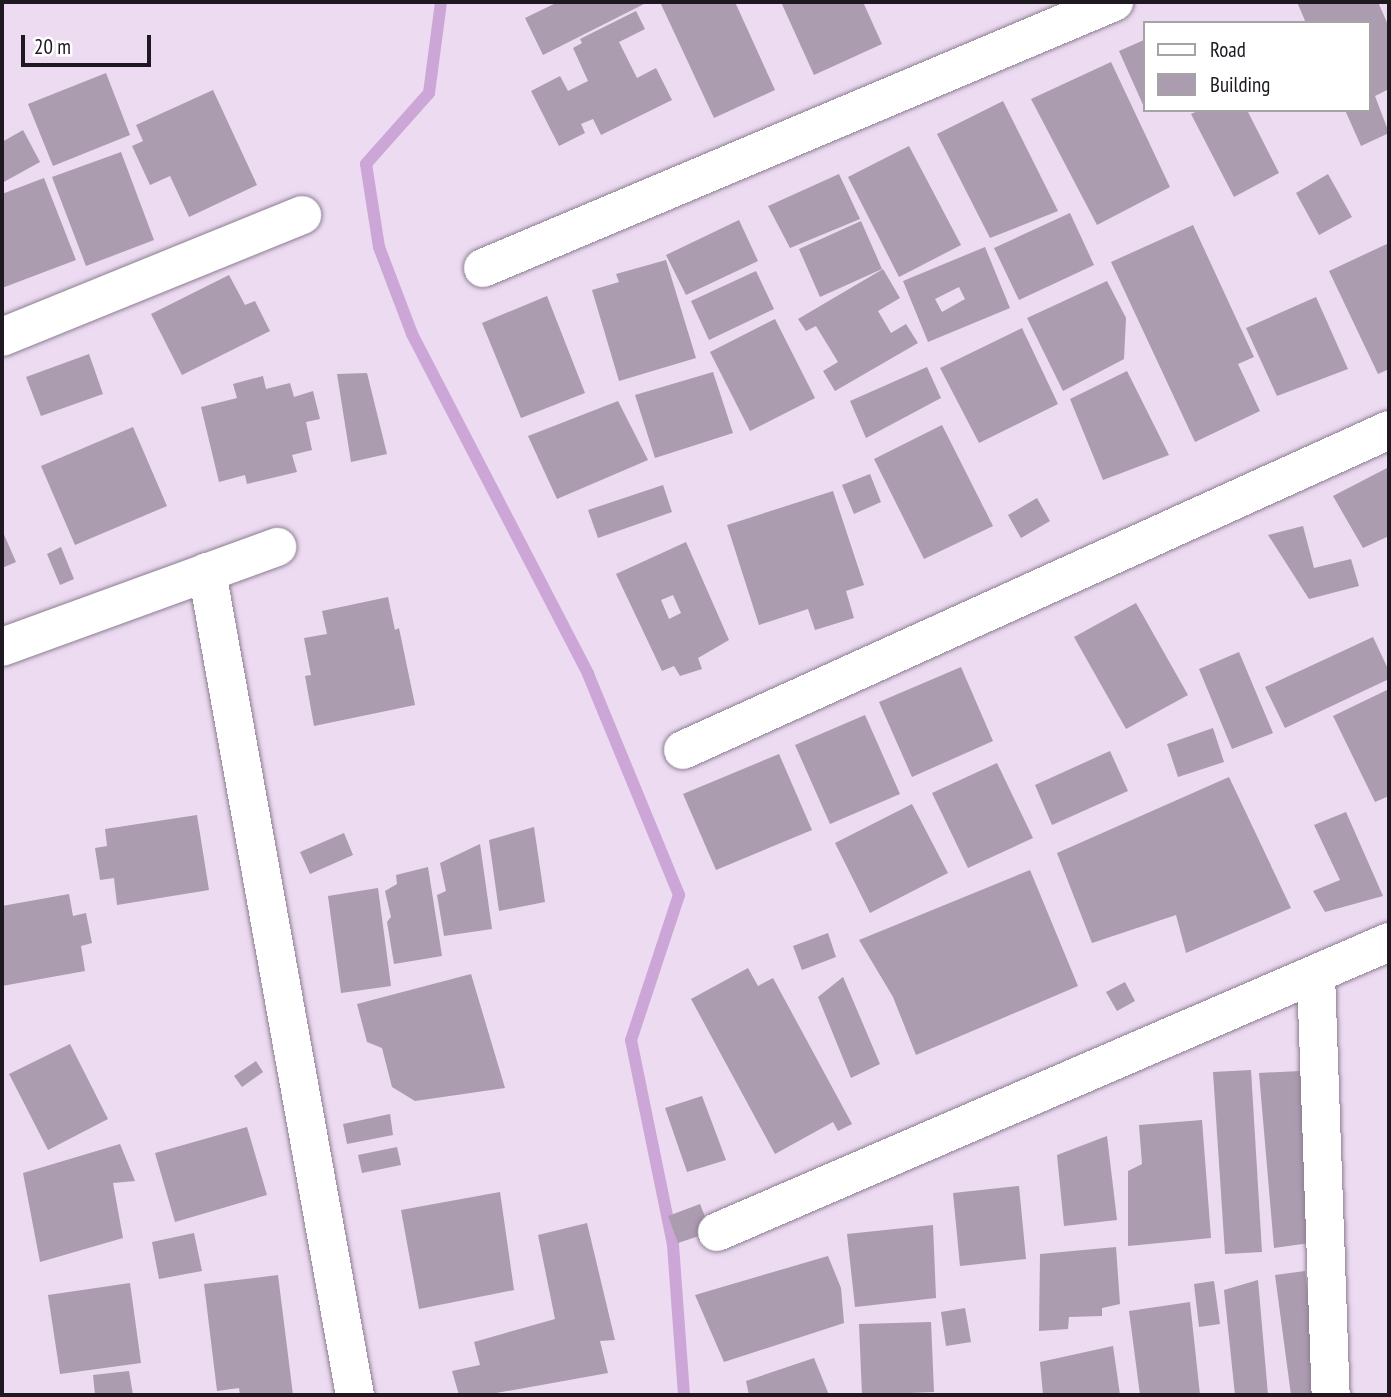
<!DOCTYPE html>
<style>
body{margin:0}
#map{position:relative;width:1391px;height:1397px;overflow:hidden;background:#ecdbf1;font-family:"PT Sans Narrow",sans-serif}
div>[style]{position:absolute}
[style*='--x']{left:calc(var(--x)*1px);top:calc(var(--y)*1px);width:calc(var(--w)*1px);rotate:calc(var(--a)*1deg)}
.stream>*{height:12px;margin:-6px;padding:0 6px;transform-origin:6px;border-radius:6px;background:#cca6d7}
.building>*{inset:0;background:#ac9cb0}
.roads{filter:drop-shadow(0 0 2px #8c7e91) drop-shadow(0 0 2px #8c7e91)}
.minor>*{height:38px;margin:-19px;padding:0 19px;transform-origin:19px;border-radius:19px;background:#fff}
span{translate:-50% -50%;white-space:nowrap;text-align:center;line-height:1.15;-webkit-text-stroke:7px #fff;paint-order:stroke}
.frame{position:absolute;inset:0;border:4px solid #1e1820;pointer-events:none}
.legend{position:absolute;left:1143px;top:21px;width:228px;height:91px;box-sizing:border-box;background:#fff;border:2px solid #a5a3a6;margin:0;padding:9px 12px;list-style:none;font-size:21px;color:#1e1820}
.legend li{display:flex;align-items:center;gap:14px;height:35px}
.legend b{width:35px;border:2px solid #a5a3a6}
.scale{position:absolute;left:21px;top:35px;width:130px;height:32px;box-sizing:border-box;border:4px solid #1e1820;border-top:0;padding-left:9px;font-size:21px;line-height:24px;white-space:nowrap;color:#1e1820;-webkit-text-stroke:5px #fff;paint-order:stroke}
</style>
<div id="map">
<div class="stream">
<i style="--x:441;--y:2;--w:92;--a:97.5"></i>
<i style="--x:429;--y:93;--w:95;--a:131.6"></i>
<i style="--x:366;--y:164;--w:84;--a:81.1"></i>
<i style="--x:379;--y:247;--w:93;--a:69.2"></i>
<i style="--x:412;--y:334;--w:383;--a:62.6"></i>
<i style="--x:588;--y:674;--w:239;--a:67.6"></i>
<i style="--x:679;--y:895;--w:153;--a:108.3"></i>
<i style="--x:631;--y:1040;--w:209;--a:78.4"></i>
<i style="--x:673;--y:1245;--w:150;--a:85.8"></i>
</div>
<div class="building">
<i style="clip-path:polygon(558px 2px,643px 2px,644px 4px,543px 55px,525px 18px)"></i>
<i style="clip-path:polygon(660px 2px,735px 2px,775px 90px,714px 118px)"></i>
<i style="clip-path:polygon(781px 2px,863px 2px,882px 44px,814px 75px)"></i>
<i style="clip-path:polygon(1297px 2px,1378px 2px,1389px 27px,1389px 89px,1375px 96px,1389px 133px,1361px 146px,1345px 110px,1368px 110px,1368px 23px,1306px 23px)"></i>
<i style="clip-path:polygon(636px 11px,645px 29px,619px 42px,637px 78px,656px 68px,672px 100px,601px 135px,593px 119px,581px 124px,585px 133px,559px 146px,531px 91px,560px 76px,568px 91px,588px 81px,573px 48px,582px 43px,580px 39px)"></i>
<i style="clip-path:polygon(1144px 40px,1144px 107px,1119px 51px)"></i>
<i style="clip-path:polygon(1111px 62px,1170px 187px,1097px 225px,1031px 99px)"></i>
<i style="clip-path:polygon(106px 73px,130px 135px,53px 166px,28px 104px)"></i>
<i style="clip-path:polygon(213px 90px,257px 185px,189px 217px,170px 176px,150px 185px,132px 146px,143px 141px,136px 125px)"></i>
<i style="clip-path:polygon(1003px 101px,1058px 211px,990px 238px,937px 134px)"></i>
<i style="clip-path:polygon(1200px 110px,1247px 110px,1279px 173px,1234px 197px,1191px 114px)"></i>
<i style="clip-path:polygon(23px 130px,40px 162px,2px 183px,2px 142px)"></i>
<i style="clip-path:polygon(909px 146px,961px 245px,899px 277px,848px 177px)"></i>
<i style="clip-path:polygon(121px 152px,154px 240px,86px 266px,52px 177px)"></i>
<i style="clip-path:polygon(839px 174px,860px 219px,790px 248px,768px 206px)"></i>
<i style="clip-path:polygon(1328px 174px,1352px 217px,1319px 235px,1296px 193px)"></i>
<i style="clip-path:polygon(44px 178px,76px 260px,2px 288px,2px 194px)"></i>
<i style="clip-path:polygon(1070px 213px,1094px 265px,1019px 300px,994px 248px)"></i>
<i style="clip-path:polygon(739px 220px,758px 261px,686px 295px,666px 255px)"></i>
<i style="clip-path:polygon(861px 221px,882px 269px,820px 297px,799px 249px)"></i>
<i style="clip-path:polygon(1193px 225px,1254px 357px,1238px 364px,1260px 411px,1195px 442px,1111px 262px)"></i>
<i style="clip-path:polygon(1389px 243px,1389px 369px,1378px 374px,1329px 271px)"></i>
<i style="clip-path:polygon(evenodd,985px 247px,1010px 308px,928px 342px,903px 281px,985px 247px,959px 287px,965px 299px,942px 312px,935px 299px,959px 287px)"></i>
<i style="clip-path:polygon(666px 260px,696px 358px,619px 381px,592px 290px,619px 282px,616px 274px)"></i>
<i style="clip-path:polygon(883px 269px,900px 298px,878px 311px,891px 333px,906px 324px,918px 343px,835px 391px,823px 371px,838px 362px,816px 326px,806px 331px,798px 319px)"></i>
<i style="clip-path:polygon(756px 271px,774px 309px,709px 340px,691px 301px)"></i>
<i style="clip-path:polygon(229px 275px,245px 305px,255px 301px,270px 331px,182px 375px,151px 314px)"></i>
<i style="clip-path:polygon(1107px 281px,1126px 318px,1124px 359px,1063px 391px,1027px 318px)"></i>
<i style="clip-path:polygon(547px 296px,585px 393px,521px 418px,482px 323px)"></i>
<i style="clip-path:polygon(1316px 297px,1348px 369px,1277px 396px,1246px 328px)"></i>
<i style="clip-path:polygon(775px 319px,815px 398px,750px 431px,710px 352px)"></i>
<i style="clip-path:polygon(1022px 328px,1058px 404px,979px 443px,940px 368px)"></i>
<i style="clip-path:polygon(89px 354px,103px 394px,41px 416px,26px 377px)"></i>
<i style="clip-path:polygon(927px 367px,941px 398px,866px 438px,850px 401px)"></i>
<i style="clip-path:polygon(1127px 371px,1169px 455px,1103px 480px,1070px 399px)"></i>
<i style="clip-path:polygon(713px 372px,733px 433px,655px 458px,635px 395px)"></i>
<i style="clip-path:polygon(367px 373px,387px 454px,351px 462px,337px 374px)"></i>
<i style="clip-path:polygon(263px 376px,266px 389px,290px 383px,294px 397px,313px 391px,320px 419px,306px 422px,312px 450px,292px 455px,297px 472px,247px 484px,245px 475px,219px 482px,201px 407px,237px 398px,233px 384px)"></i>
<i style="clip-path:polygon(618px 401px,648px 460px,557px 499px,528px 436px)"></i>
<i style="clip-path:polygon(942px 425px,993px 526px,924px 559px,874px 459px)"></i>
<i style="clip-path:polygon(133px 427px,167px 506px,75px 545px,41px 466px)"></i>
<i style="clip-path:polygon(1389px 467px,1389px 536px,1363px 548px,1333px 496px)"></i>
<i style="clip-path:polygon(870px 474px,881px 502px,854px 514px,842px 485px)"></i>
<i style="clip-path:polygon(663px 485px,672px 512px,598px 538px,588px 510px)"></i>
<i style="clip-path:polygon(833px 491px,864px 585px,846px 591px,854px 618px,815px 630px,808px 609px,759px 625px,727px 525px)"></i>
<i style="clip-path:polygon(1037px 498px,1050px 521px,1021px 538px,1008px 515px)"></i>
<i style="clip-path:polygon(1303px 526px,1314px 568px,1351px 559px,1359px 586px,1309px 599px,1268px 535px)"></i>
<i style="clip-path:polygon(2px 530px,16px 562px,2px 568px)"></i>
<i style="clip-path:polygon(evenodd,686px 542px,729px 640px,698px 658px,702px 669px,680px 676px,674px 666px,662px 671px,616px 574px,686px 542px,673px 595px,681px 613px,669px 619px,661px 600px,673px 595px)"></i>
<i style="clip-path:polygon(61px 547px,74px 579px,60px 585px,47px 554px)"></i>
<i style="clip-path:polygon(388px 597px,395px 630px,399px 628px,415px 705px,314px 726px,305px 676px,311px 675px,304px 638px,327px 634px,322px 611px)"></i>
<i style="clip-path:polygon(1136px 603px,1188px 695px,1126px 729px,1074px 637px)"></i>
<i style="clip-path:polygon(1373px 637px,1389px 671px,1389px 679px,1285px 728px,1265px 687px)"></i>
<i style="clip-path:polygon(1239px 652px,1273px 733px,1232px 749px,1199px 669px)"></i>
<i style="clip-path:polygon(961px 667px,993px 741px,912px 777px,879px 702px)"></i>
<i style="clip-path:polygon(1389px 689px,1389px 796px,1375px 802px,1333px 716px)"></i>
<i style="clip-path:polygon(865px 715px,900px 794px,830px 824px,795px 745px)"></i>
<i style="clip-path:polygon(1213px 728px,1224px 762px,1178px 777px,1167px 744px)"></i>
<i style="clip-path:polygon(1110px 751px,1128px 791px,1052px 825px,1035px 785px)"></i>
<i style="clip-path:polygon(779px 754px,812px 830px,716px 870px,683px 794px)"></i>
<i style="clip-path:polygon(997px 763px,1033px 838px,968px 868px,932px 793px)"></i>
<i style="clip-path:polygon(1229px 777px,1291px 908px,1186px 953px,1176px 915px,1092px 943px,1057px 853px)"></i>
<i style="clip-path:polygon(912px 804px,948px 873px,870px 913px,835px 843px)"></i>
<i style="clip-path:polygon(1346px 812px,1383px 896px,1325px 912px,1313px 891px,1340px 880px,1314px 825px)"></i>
<i style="clip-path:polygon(197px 815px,209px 890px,117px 905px,114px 878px,100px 880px,95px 848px,107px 846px,105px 829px)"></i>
<i style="clip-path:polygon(534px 827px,545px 902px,499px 911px,489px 840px)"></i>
<i style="clip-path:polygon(344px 833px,353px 855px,310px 874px,300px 852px)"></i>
<i style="clip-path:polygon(480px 844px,492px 929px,444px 936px,437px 895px,446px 891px,440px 863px)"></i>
<i style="clip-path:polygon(428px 867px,442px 956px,394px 964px,387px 922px,391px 917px,385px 891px,397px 884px,396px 875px)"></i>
<i style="clip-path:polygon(1030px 870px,1078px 986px,916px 1055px,893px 997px,859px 940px)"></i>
<i style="clip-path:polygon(378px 888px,391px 986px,341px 993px,328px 896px)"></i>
<i style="clip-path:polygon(69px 894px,73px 916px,86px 913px,92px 943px,81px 946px,85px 971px,2px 986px,2px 906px)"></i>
<i style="clip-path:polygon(828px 933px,836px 957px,802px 970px,793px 946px)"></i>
<i style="clip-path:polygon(748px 968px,758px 986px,773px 978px,852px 1124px,838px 1131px,833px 1122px,775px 1154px,691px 999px)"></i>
<i style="clip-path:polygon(471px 974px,505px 1088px,415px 1101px,392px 1087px,382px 1048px,367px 1042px,357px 1004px)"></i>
<i style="clip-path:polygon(843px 977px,880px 1064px,851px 1078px,818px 997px)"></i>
<i style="clip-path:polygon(1125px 982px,1135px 1001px,1117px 1011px,1106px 992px)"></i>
<i style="clip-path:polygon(70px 1044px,108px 1119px,48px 1150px,9px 1074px)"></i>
<i style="clip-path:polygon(256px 1061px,263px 1072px,242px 1087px,234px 1076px)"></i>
<i style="clip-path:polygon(1251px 1070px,1262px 1252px,1225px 1254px,1213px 1072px)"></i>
<i style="clip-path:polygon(1300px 1071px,1317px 1242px,1274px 1248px,1259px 1073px)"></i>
<i style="clip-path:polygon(702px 1096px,726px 1160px,687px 1172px,665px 1108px)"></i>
<i style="clip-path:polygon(390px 1114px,393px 1135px,347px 1144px,343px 1124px)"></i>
<i style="clip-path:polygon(1202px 1120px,1211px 1238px,1128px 1246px,1128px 1171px,1142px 1164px,1139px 1125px)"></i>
<i style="clip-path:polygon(247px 1127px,267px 1195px,175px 1222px,155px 1153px)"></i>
<i style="clip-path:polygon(1107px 1136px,1117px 1220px,1064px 1226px,1057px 1155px)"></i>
<i style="clip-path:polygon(120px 1144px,135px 1181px,113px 1183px,123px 1238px,40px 1262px,23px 1173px)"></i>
<i style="clip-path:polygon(397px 1147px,401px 1165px,362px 1173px,358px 1155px)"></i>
<i style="clip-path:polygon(1019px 1186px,1026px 1259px,960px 1266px,953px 1193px)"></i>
<i style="clip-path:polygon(500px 1192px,514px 1290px,419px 1309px,401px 1210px)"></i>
<i style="clip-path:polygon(700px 1204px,711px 1232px,678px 1243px,668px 1216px)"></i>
<i style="clip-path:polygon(587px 1223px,615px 1340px,600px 1341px,608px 1373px,485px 1395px,459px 1395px,452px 1371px,480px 1365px,474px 1342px,555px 1319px,538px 1235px)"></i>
<i style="clip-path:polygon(933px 1225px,936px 1298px,855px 1307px,847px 1234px)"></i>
<i style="clip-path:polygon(194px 1233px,202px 1271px,159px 1279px,152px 1242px)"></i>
<i style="clip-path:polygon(1116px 1247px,1120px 1304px,1102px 1308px,1102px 1316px,1069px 1317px,1068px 1329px,1039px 1331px,1040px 1254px)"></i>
<i style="clip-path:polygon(828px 1256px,841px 1288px,844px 1323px,724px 1362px,695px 1295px)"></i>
<i style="clip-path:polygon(1305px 1271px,1321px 1395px,1291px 1395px,1275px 1275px)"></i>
<i style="clip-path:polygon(278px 1275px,293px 1395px,240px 1395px,239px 1388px,217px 1391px,204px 1284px)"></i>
<i style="clip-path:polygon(1258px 1280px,1268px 1395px,1235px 1395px,1224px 1290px)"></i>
<i style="clip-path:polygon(1214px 1281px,1220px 1324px,1199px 1327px,1194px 1284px)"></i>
<i style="clip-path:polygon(130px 1283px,141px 1363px,60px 1374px,48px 1295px)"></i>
<i style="clip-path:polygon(1190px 1302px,1200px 1395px,1140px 1395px,1129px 1311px)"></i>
<i style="clip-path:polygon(965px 1308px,971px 1342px,946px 1346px,941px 1312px)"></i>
<i style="clip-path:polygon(931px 1322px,934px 1392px,862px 1395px,859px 1324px)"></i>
<i style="clip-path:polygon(1113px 1346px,1120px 1395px,1043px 1395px,1040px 1362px)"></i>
<i style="clip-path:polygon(814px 1358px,829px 1395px,749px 1395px,746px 1381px)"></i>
<i style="clip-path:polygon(129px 1371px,133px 1395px,95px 1395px,93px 1375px)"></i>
</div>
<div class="roads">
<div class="minor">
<i style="--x:483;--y:268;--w:685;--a:-22.86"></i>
<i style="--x:2;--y:337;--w:324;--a:-22.1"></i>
<i style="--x:207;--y:572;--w:836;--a:79.81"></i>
<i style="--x:2;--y:647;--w:293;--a:-20"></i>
<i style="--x:683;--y:750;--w:775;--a:-24.38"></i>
<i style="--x:1316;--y:975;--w:420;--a:88"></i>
<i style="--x:717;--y:1232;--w:732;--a:-23.34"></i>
</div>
</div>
<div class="frame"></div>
<ul class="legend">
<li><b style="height:9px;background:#fff"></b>Road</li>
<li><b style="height:19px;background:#ac9cb0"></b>Building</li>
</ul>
<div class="scale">20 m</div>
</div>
